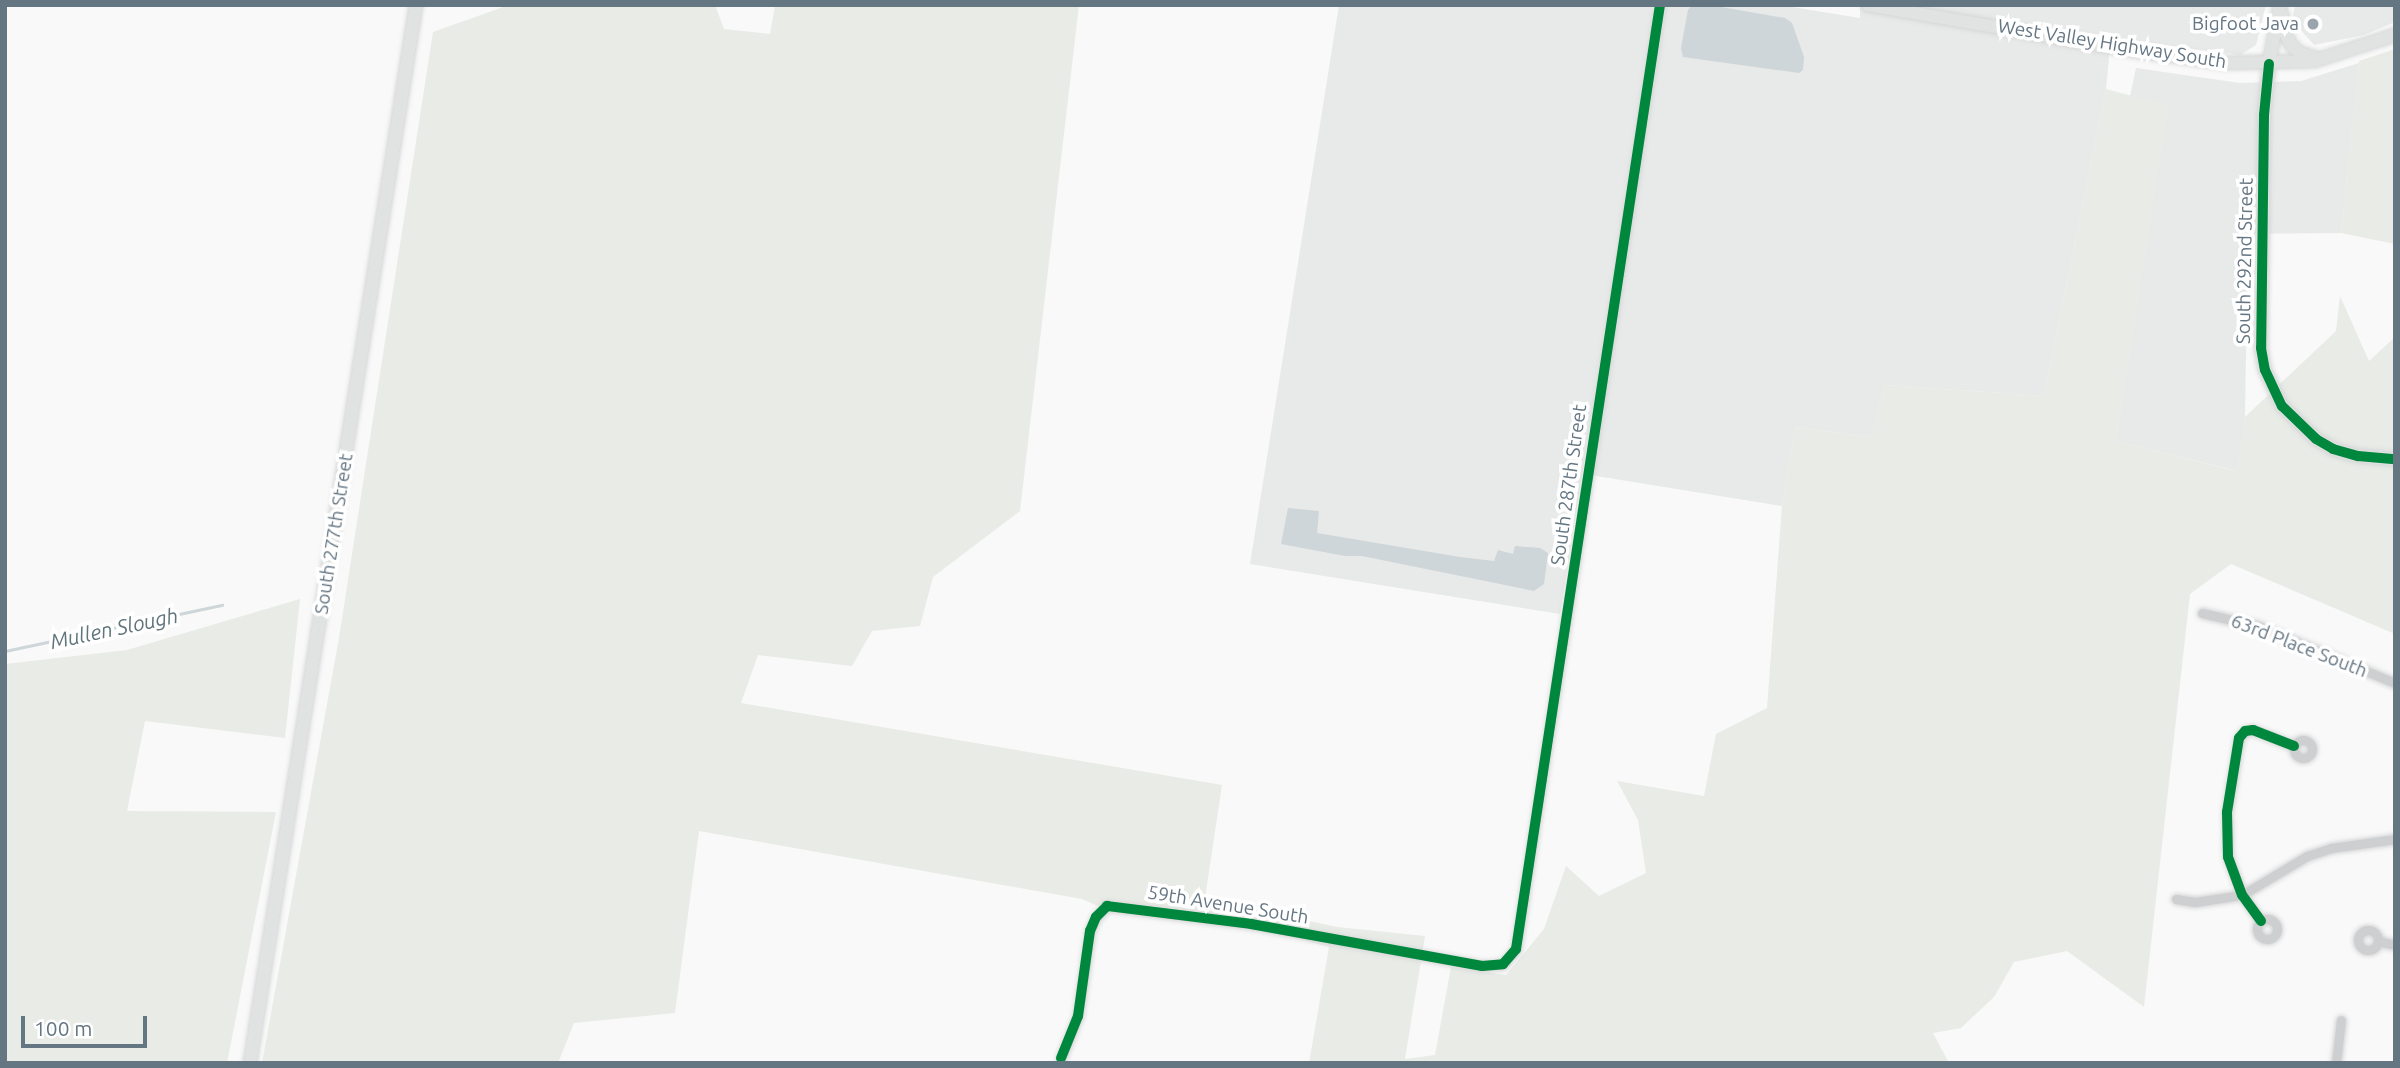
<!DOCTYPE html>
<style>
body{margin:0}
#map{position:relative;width:2400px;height:1068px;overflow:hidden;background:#f9f9f9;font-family:Ubuntu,sans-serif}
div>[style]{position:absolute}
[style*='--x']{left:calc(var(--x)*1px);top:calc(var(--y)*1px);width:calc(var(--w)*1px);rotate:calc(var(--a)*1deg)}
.built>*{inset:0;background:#e8e9e9}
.green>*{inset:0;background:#e8ebe6}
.water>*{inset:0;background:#ced6d9}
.stream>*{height:2.5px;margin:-1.25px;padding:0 1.25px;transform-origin:1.25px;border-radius:1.25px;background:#ced6d9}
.roads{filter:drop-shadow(0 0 2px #d5d6d7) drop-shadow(0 0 2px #d5d6d7)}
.street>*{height:9px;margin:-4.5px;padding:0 4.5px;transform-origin:4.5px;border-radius:4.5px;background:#cecfd0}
.street>.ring{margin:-4.5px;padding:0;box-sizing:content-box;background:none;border:9px solid #cecfd0;border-radius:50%}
.secondary>*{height:12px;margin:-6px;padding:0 6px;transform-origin:6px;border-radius:6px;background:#e1e2e2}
.cycleway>*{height:10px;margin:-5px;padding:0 5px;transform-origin:5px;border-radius:5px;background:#00873e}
.dots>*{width:19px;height:19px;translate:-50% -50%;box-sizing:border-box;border:4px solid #fff;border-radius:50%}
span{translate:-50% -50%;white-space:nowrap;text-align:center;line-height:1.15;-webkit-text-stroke:7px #fff;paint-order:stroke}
.poi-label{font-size:19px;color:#657683}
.right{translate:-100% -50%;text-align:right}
.street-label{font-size:19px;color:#657683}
.water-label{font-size:21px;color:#60757c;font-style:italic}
.frame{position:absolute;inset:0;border:7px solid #657683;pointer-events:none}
.scale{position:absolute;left:21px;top:1016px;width:126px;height:32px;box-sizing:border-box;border:4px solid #657683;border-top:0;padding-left:9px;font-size:21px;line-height:24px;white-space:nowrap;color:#657683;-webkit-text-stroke:5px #fff;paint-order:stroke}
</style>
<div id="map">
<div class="built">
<i style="clip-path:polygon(1339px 5px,1657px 5px,1560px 614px,1250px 564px)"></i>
<i style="clip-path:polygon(1666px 5px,1780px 5px,1860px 18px,1860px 5px,2266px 5px,2256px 45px,2240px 55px,2111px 38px,2106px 89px,2044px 396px,1885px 385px,1871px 437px,1795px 427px,1782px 506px,1590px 475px)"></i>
<i style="clip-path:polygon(2295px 5px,2395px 5px,2395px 22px,2364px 35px,2314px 45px,2292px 20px)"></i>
<i style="clip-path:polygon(2359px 63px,2341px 233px,2248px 234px,2245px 417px,2237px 471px,2116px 441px,2168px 106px,2130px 96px,2136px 68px,2240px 83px,2301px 81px)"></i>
</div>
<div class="green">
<i style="clip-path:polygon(509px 5px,715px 5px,724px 29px,770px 34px,775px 5px,1079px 5px,1020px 511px,933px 577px,920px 626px,872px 631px,852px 666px,758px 655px,741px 703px,1222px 785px,1205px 898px,1337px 927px,1425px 936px,1405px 1059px,1435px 1055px,1451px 967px,1506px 975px,1544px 929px,1566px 866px,1599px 896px,1646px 873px,1638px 820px,1617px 781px,1704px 796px,1716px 734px,1767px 708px,1782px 506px,1795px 427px,1871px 437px,1885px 385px,2044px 396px,2106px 89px,2169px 106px,2116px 441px,2236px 471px,2245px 417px,2336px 331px,2340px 296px,2369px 361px,2395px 337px,2395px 634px,2231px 564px,2190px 594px,2144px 1007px,2067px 951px,2014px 962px,1994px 997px,1961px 1028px,1933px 1033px,1949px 1063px,1309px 1063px,1329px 947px,1257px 928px,1109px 911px,1082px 899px,699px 831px,675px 1013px,574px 1023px,558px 1063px,262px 1063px,339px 638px,433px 32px)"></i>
<i style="clip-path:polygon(2395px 49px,2395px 244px,2341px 233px,2359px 61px)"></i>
<i style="clip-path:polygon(300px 599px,285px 738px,145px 721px,127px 811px,276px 812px,227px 1063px,5px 1063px,5px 664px,127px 650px)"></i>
</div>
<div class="water">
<i style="clip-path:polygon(1710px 5px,1785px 18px,1792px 23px,1804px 57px,1803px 70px,1799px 73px,1683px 57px,1681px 48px,1688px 10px,1692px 5px)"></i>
<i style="clip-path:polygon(1288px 508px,1319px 511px,1317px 533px,1460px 557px,1494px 561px,1498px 550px,1513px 554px,1515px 546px,1540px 548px,1548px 553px,1544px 584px,1534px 591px,1362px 556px,1345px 556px,1281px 544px)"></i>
</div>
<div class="stream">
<i style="--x:5;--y:651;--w:222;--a:-12"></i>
</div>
<div class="roads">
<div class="street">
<i style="--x:2202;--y:613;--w:57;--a:13.1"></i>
<i style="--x:2258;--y:626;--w:148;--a:22.6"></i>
<i class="ring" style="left:2294px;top:740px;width:9px;height:9px"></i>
<i style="--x:2176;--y:899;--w:19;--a:9"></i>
<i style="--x:2195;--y:902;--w:48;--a:-8.5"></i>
<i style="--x:2242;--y:895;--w:76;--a:-31"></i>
<i style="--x:2307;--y:856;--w:25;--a:-18"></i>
<i style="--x:2331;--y:848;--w:65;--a:-8"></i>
<i class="ring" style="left:2257px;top:919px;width:11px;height:11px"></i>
<i style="--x:2261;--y:921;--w:32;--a:-126"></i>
<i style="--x:2242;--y:895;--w:40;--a:-110.2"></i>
<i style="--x:2228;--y:857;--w:45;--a:-91.3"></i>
<i style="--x:2227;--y:812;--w:75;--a:-80.8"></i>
<i style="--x:2239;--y:738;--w:9;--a:-49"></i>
<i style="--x:2245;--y:731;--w:8;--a:-7"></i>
<i style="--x:2253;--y:730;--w:44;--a:21.3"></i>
<i class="ring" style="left:2358px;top:930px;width:11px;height:11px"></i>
<i style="--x:2378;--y:941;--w:17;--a:13"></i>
<i style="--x:1061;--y:1058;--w:45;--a:-68"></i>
<i style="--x:1078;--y:1016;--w:86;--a:-82"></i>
<i style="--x:1090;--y:931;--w:15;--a:-67"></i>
<i style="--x:1096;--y:917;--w:16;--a:-45"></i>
<i style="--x:1107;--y:906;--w:145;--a:7.1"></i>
<i style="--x:1251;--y:924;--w:235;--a:10.3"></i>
<i style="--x:1482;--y:966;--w:21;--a:-5"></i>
<i style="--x:1503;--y:964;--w:20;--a:-49"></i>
<i style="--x:1516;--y:949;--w:955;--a:-81.33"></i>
<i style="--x:2336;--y:1063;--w:43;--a:-83.4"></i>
</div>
<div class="secondary">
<i style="--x:1868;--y:5;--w:265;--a:9.8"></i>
<i style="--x:2129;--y:50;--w:98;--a:7.6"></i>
<i style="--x:2226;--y:63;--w:88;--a:-1.3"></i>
<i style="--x:2314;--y:61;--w:85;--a:-17.8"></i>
<i style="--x:2280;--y:5;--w:60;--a:100.6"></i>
<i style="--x:2269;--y:64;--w:51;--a:95.6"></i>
<i style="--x:2264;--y:115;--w:233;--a:90.7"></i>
<i style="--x:2261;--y:348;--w:22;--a:80"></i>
<i style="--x:2265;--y:370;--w:40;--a:65"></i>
<i style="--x:2282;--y:406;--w:47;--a:44.1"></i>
<i style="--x:2316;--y:439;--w:20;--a:30"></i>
<i style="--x:2333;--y:449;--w:26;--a:16"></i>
<i style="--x:2358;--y:456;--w:37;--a:5"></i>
<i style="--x:2282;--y:14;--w:19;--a:81"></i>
<i style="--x:2285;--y:33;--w:13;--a:63"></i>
<i style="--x:2291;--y:45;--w:12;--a:42"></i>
<i style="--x:2300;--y:53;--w:17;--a:17"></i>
<i style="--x:250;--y:1063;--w:1071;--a:-81.08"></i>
</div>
</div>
<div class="cycleway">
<i style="--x:2269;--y:64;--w:51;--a:95.6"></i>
<i style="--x:2264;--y:115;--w:233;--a:90.7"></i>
<i style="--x:2261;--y:348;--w:22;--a:80"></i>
<i style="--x:2265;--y:370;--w:40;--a:65"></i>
<i style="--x:2282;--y:406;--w:47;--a:44.1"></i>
<i style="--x:2316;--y:439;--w:20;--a:30"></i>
<i style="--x:2333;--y:449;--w:26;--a:16"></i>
<i style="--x:2358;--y:456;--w:37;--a:5"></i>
<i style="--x:2261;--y:921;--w:32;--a:-126"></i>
<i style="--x:2242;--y:895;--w:40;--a:-110.2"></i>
<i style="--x:2228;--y:857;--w:45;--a:-91.3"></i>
<i style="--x:2227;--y:812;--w:75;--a:-80.8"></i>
<i style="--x:2239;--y:738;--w:9;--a:-49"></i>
<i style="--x:2245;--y:731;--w:8;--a:-7"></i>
<i style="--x:2253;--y:730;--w:44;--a:21.3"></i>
<i style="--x:1061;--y:1058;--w:45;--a:-68"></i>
<i style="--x:1078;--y:1016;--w:86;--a:-82"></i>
<i style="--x:1090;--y:931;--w:15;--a:-67"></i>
<i style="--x:1096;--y:917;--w:16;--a:-45"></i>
<i style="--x:1107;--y:906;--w:145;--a:7.1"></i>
<i style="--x:1251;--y:924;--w:235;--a:10.3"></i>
<i style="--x:1482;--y:966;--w:21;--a:-5"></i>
<i style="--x:1503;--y:964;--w:20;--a:-49"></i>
<i style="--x:1516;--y:949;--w:955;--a:-81.33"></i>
</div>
<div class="dots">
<i style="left:2313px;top:24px;background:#99a4ac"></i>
</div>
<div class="poi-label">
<span class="right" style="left:2299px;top:24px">Bigfoot Java</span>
</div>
<div class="street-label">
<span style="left:2112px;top:44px;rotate:9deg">West Valley Highway South</span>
<span style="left:2245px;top:261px;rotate:-89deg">South 292nd Street</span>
<span style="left:1569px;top:485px;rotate:-82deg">South 287th Street</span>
<span style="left:334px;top:534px;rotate:-81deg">South 277th Street</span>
<span style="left:2299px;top:646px;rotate:21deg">63rd Place South</span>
<span style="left:1228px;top:905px;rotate:9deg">59th Avenue South</span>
</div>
<div class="water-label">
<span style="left:114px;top:628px;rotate:-12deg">Mullen Slough</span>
</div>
<div class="frame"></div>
<div class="scale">100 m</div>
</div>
